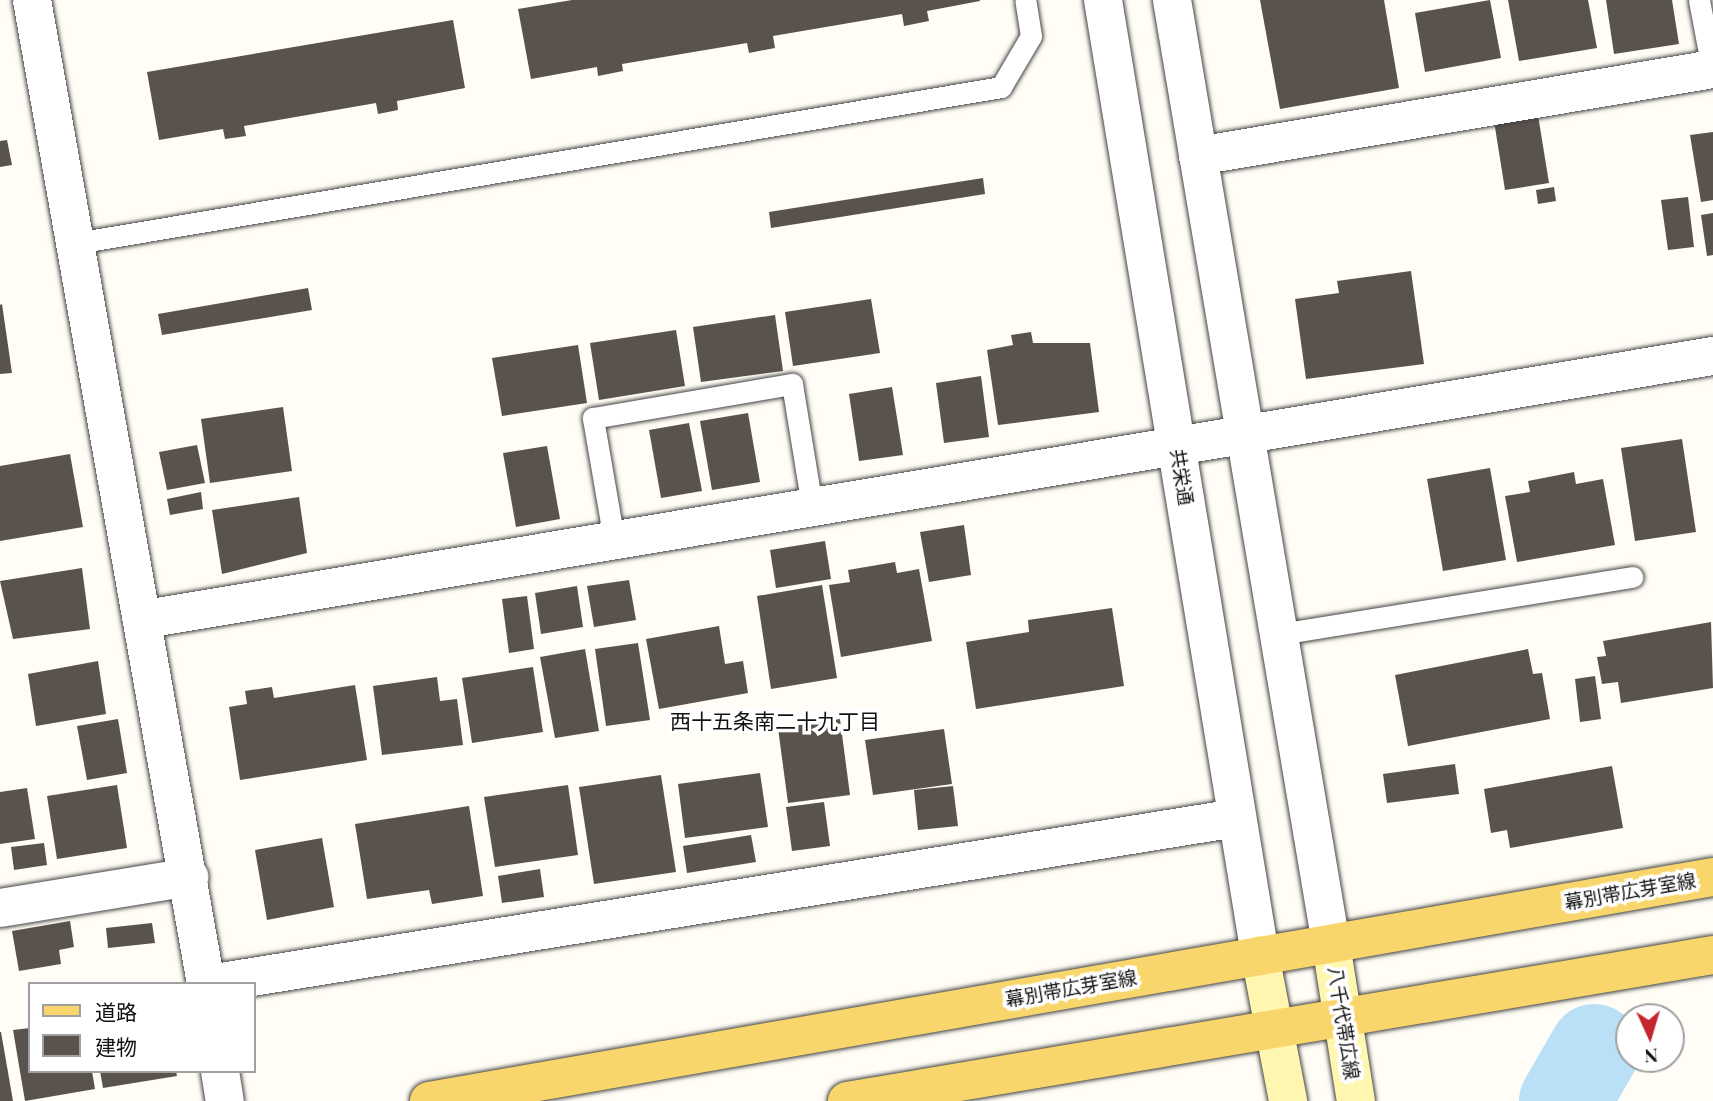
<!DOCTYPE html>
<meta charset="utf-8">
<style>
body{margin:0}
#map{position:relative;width:1713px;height:1101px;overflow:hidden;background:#fffdf5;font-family:"Playfair Display","Noto Sans JP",serif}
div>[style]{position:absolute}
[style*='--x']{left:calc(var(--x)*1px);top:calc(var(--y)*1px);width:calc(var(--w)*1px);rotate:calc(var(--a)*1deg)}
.river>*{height:91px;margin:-45.5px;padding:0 45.5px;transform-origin:45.5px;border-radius:45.5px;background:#b9e0f7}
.building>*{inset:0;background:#5a524d}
.roads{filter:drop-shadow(0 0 2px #444) drop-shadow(0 0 2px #444)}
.service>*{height:21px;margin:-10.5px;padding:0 10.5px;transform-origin:10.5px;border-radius:10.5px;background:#fff}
.minor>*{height:38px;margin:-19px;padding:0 19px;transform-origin:19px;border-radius:19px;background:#fff}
.tertiary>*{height:38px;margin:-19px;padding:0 19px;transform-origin:19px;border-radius:19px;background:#fff}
.secondary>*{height:38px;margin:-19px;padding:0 19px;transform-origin:19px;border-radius:19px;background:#fff6b0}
.primary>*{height:38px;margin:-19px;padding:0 19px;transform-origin:19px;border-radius:19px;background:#f9d66b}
span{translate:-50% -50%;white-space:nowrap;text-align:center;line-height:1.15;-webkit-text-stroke:7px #fff;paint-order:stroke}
.street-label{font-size:19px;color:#111}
.neighbourhood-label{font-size:21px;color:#111}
.legend{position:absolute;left:28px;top:982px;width:228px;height:91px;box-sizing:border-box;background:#fff;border:2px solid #a0a0a0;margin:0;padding:9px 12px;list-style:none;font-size:21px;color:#111}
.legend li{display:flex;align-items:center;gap:14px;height:35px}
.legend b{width:35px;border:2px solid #a0a0a0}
.north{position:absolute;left:1615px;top:1003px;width:70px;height:70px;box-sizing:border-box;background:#fff;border:2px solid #a0a0a0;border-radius:50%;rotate:176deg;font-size:19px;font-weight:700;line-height:28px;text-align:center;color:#111}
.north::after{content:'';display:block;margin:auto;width:24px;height:32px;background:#c4262e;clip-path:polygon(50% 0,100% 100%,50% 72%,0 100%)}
</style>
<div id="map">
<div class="river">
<i style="--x:1564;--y:1101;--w:60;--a:-60"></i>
</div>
<div class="building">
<i style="clip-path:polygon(572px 0,980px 0,980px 1px,927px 11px,929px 21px,904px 26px,902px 14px,773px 36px,775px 48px,749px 53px,747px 43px,622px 64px,623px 71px,598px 76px,597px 67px,531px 79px,518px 9px)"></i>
<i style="clip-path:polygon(1260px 0,1384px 0,1399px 88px,1280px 109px)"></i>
<i style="clip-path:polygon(1490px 0,1501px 58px,1425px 72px,1415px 13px)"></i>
<i style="clip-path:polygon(1508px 0,1588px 0,1597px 48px,1519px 61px)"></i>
<i style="clip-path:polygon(1606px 0,1672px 0,1679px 44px,1614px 54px)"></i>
<i style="clip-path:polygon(453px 20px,465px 88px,397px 101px,398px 110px,378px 114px,376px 103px,244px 126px,246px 136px,225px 139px,223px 129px,159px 140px,147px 72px)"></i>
<i style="clip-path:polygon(1538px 115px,1549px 183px,1505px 190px,1494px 121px)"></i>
<i style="clip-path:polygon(1713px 132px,1713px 200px,1701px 202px,1690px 135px)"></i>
<i style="clip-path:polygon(7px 140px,12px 165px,0 167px,0 141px)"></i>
<i style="clip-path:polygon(983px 178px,985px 194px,771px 228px,769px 212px)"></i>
<i style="clip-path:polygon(1554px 187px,1556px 201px,1538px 204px,1536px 190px)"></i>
<i style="clip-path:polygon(1688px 197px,1694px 247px,1668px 250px,1661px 200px)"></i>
<i style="clip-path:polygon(1713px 213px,1713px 255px,1707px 256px,1701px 215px)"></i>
<i style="clip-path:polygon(1411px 271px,1424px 364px,1306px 379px,1295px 299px,1339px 293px,1337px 281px)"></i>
<i style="clip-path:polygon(308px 288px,312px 310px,162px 335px,158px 314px)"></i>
<i style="clip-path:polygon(871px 299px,880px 353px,793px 366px,785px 312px)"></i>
<i style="clip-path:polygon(2px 304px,12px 373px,0 374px,0 305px)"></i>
<i style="clip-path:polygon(775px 315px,783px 371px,701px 382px,693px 327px)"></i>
<i style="clip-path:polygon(676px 330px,685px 386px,599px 400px,590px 343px)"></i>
<i style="clip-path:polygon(1031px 332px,1033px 343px,1090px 343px,1099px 412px,998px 425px,987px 350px,1013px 345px,1011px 335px)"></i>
<i style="clip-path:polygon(578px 345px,587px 403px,502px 416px,492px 358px)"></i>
<i style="clip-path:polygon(981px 376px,989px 437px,944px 443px,936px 383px)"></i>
<i style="clip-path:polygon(892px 387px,903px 455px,859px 461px,849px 394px)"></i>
<i style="clip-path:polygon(283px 407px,292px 471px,210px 483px,201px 419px)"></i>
<i style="clip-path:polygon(748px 413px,760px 482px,712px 490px,700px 421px)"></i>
<i style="clip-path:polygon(689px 423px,702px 491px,661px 498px,649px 430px)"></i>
<i style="clip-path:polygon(1682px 439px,1696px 532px,1635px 541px,1621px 448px)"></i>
<i style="clip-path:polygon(197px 445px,205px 483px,167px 490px,159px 452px)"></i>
<i style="clip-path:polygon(547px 446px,560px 519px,516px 527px,503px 453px)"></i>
<i style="clip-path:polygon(70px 454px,83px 527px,0 541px,0 466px)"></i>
<i style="clip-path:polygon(1490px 468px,1506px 560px,1443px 571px,1427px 479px)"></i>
<i style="clip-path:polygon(1574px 472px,1576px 484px,1603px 479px,1615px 545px,1517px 562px,1505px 496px,1530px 492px,1528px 481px)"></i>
<i style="clip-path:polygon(201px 492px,203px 509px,170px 515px,167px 499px)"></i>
<i style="clip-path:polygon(299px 497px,307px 553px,222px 574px,212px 510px)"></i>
<i style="clip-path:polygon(964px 525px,971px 575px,929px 582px,920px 532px)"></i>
<i style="clip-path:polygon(825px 541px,831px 579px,776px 588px,770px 550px)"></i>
<i style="clip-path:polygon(895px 562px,897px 573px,919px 569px,932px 641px,841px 657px,829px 585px,850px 582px,848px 570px)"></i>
<i style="clip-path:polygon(82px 568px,90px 629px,13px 639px,0 581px)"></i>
<i style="clip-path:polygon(629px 580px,636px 620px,594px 627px,587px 586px)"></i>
<i style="clip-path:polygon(822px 585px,837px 678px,771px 689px,757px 596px)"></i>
<i style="clip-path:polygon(577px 586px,583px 627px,541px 634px,535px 593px)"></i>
<i style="clip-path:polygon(527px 596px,534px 649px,509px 653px,502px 599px)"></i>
<i style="clip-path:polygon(1112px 608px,1124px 686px,976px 709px,966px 642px,1029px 632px,1028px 620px)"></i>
<i style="clip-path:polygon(1711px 622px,1713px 688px,1621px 703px,1618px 682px,1602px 684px,1597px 657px,1606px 656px,1603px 641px)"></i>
<i style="clip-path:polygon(719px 626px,725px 664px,743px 661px,748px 693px,659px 709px,646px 639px)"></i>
<i style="clip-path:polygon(638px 643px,650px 720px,606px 726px,595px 649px)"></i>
<i style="clip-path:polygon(585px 649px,599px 731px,555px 738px,540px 657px)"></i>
<i style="clip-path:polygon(1528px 649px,1533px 674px,1542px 673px,1550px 719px,1408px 746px,1395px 675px)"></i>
<i style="clip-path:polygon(98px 661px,106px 714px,36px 726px,28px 674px)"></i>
<i style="clip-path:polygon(533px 667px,543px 732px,472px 743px,462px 678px)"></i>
<i style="clip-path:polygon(1595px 676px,1601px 719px,1580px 722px,1575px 679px)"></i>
<i style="clip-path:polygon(437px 677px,440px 701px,457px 699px,463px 745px,382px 755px,373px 686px)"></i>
<i style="clip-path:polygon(355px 685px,367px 760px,240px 780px,229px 707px,247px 704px,245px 691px,272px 687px,274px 698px)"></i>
<i style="clip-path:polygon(118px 719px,127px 773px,87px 780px,77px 726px)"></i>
<i style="clip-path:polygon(840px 719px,850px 795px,788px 803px,778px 728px)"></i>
<i style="clip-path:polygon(944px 729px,952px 784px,873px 795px,865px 740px)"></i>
<i style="clip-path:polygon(1455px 764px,1459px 794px,1387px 803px,1383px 774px)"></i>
<i style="clip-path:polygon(1612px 766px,1623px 828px,1510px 848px,1507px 830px,1491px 833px,1484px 789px)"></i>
<i style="clip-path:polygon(760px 773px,768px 827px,685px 838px,678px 784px)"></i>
<i style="clip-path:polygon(661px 775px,676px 872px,594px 884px,579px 787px)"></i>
<i style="clip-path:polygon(117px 785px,127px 848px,57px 859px,47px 796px)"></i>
<i style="clip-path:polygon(568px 785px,578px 855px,495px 867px,484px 797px)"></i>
<i style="clip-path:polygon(953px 786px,958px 826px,918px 830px,914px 790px)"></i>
<i style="clip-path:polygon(27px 788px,35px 839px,0 844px,0 792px)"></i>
<i style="clip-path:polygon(824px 802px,830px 846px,792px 851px,786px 807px)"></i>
<i style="clip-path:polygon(469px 806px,483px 896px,432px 904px,429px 890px,367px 899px,355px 824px)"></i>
<i style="clip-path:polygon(751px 835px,756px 862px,687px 873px,683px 846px)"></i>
<i style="clip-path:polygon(322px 838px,334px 907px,267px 920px,255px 850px)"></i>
<i style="clip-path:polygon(44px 843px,47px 865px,14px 870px,11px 847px)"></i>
<i style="clip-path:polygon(540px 869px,544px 897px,502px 903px,498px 876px)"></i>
<i style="clip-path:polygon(70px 921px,74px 947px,59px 950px,61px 964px,19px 971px,12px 931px)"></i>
<i style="clip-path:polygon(152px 923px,155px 943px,108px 948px,106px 928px)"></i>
<i style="clip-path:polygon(30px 1028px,30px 1071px,92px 1071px,95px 1089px,25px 1101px,13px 1030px)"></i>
<i style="clip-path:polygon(0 1032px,1px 1032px,13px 1101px,0 1101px)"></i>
<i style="clip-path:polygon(100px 1071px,176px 1071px,177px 1076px,103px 1088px)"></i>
</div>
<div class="roads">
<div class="service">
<i style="--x:1699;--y:0;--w:70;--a:79.3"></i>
<i style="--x:76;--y:243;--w:938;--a:-9.57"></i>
<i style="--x:1001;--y:87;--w:59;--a:-59.5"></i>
<i style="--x:1031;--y:36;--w:36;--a:-99"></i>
<i style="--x:614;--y:540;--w:124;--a:-99.8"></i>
<i style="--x:593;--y:418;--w:202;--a:-9.7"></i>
<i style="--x:792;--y:384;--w:124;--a:80.7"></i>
<i style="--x:1280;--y:634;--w:357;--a:-9.2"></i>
</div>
<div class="minor">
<i style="--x:32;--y:0;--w:999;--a:79.97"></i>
<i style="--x:1198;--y:156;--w:522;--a:-9.59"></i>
<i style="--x:146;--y:619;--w:1589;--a:-9.53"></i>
<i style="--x:0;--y:908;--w:192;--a:-9.3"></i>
<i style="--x:209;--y:984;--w:1040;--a:-9.18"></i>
<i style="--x:220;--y:1071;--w:30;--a:81"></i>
</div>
<div class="tertiary">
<i style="--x:1103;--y:0;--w:968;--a:80.66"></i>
<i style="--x:1172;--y:0;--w:957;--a:80.44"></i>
</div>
<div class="secondary">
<i style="--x:1331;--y:944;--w:159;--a:81"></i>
<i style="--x:1260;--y:955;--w:149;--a:79.1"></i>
</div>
<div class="primary">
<i style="--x:429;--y:1101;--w:1303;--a:-9.9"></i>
<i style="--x:847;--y:1101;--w:878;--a:-9.57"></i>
</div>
</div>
<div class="street-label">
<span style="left:1182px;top:477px;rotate:81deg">共栄通</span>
<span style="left:1630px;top:891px;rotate:-10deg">幕別帯広芽室線</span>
<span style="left:1071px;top:988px;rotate:-10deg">幕別帯広芽室線</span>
<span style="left:1344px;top:1023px;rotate:81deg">八千代帯広線</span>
</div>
<div class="neighbourhood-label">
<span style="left:775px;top:720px">西十五条南二十九丁目</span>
</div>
<ul class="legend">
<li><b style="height:9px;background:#f9d66b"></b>道路</li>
<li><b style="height:19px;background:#5a524d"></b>建物</li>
</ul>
<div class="north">N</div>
</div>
